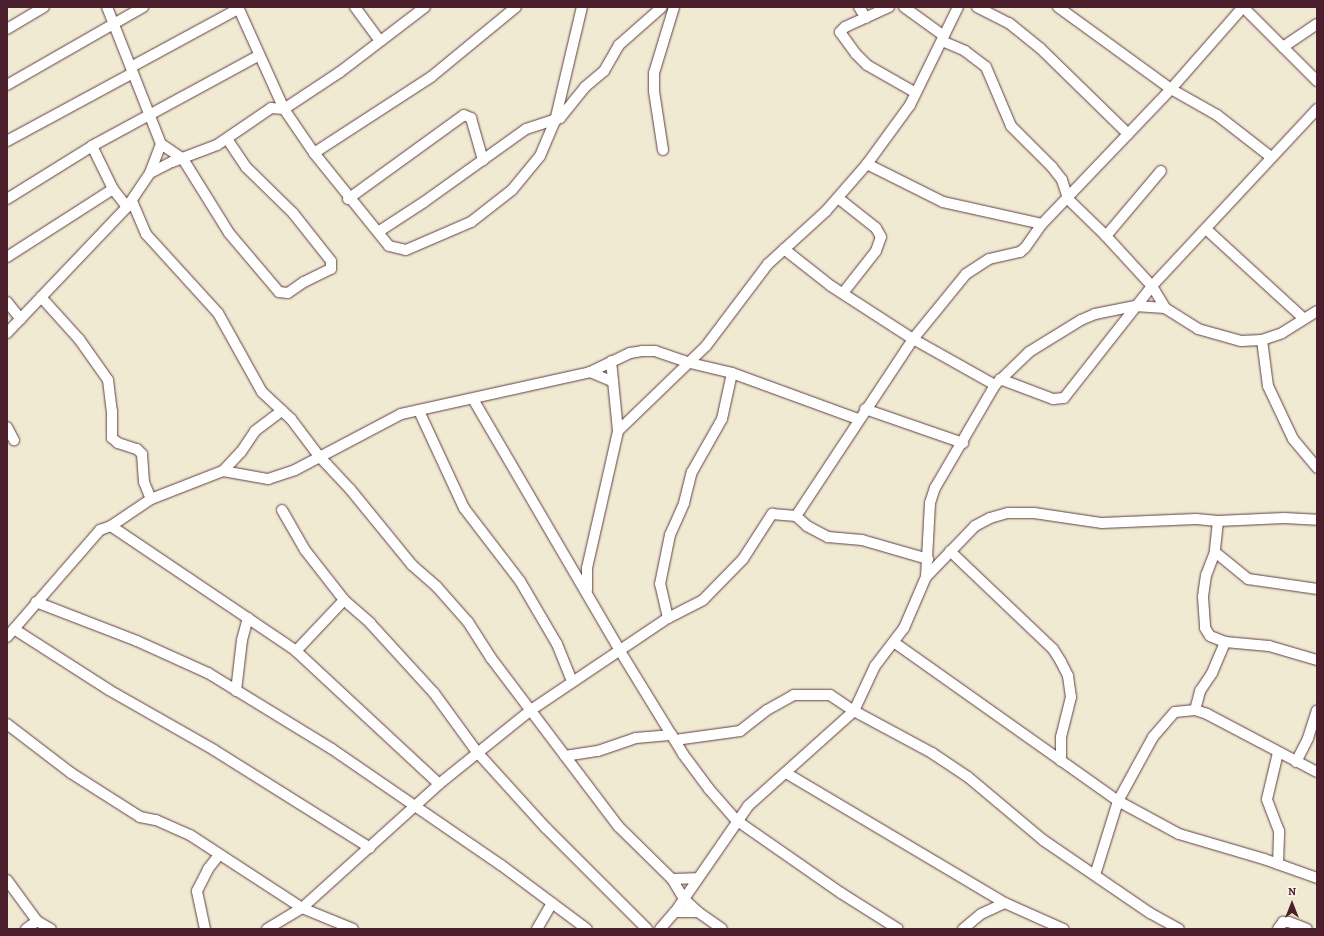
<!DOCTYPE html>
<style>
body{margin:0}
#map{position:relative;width:1324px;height:936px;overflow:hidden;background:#f0ead2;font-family:Alegreya,serif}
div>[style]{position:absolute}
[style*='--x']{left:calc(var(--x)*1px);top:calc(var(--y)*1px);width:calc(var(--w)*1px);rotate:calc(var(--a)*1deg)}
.roads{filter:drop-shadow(0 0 1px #633d44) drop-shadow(0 0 1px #633d44)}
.minor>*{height:10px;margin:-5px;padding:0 5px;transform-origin:5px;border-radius:5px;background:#fff}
span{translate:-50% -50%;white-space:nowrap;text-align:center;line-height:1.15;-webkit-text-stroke:3px #fbf7ec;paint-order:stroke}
.frame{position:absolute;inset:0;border:8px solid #4a1f2b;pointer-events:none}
.north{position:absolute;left:1272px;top:884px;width:40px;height:40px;-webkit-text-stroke:3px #fbf7ec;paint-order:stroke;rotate:0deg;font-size:11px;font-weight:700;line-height:16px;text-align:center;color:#4a1f2b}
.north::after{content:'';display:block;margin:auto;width:14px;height:18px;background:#4a1f2b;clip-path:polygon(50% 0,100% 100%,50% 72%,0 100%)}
</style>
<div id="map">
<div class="roads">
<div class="minor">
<i style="--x:107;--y:7;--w:147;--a:68.5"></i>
<i style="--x:161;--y:144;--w:31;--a:111"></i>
<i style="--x:238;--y:7;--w:112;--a:65.7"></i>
<i style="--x:284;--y:109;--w:53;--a:55.7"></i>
<i style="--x:314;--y:153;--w:119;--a:51.1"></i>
<i style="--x:389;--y:246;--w:17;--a:13"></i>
<i style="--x:406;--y:250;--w:71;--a:-23.3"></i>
<i style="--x:471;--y:222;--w:52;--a:-38"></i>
<i style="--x:512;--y:190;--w:44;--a:-50.5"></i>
<i style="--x:540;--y:156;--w:38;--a:-67"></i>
<i style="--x:555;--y:121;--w:117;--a:-76.7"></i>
<i style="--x:355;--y:7;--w:42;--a:53.7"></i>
<i style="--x:859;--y:7;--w:13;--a:58"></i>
<i style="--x:889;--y:7;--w:48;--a:155.6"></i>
<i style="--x:845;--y:27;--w:7;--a:135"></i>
<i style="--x:840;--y:32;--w:27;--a:54"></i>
<i style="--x:856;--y:54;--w:16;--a:45"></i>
<i style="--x:867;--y:65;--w:56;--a:29.7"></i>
<i style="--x:904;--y:7;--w:49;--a:35.9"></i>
<i style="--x:977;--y:7;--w:36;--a:27"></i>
<i style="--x:1009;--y:23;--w:40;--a:39"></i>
<i style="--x:1040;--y:48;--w:123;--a:44.3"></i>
<i style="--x:1058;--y:7;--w:140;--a:36"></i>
<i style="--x:1171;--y:89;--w:53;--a:29.5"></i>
<i style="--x:1217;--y:115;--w:68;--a:37.9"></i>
<i style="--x:1243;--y:7;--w:105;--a:45"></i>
<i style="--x:7;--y:29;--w:43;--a:-30.7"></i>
<i style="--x:942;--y:41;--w:25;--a:23"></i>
<i style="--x:965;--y:51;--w:26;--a:37"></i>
<i style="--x:986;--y:67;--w:64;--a:67"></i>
<i style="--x:1011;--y:126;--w:58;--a:45"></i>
<i style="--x:1052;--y:167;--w:16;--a:52"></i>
<i style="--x:1062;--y:180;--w:20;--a:72"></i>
<i style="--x:1068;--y:199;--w:53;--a:44.2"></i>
<i style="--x:1106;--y:236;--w:68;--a:47.4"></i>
<i style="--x:1152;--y:286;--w:26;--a:59"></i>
<i style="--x:1283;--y:47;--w:41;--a:-34.1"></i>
<i style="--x:131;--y:67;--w:122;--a:-28.5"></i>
<i style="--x:7;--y:85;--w:157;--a:-29.8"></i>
<i style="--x:7;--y:141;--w:143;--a:-28.4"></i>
<i style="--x:161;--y:144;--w:27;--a:34"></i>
<i style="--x:183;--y:159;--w:87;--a:58.1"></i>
<i style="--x:229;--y:233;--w:77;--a:49.7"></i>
<i style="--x:279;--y:292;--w:9;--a:6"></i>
<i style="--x:288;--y:293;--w:19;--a:-35"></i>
<i style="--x:304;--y:282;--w:30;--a:-26"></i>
<i style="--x:331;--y:269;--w:8;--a:-90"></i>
<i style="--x:331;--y:261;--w:61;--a:-128.4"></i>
<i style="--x:293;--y:213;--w:66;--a:-135.6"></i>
<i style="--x:246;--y:167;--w:34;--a:-124"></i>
<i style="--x:92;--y:146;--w:48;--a:64"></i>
<i style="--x:113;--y:189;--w:23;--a:52"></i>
<i style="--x:663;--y:150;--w:60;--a:-98.7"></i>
<i style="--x:654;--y:91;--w:18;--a:-90"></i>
<i style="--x:654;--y:73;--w:69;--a:-73.1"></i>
<i style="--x:314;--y:153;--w:140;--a:-33"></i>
<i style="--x:431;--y:77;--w:110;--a:-39.5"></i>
<i style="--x:867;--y:164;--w:85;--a:26.6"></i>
<i style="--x:943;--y:202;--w:101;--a:12.5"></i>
<i style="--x:838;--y:198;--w:48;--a:38.3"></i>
<i style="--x:876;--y:228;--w:10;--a:61"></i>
<i style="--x:881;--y:237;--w:15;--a:110"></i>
<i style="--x:876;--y:251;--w:53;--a:128.2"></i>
<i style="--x:7;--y:199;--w:100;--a:-31.9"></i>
<i style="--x:92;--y:146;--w:189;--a:-28.5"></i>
<i style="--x:348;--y:199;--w:143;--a:-35.9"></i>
<i style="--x:464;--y:115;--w:8;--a:23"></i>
<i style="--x:471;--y:118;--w:44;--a:74.1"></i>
<i style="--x:132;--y:201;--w:36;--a:67"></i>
<i style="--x:146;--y:234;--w:107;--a:47.7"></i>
<i style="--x:218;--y:313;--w:90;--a:60.9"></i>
<i style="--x:262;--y:392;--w:40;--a:43"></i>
<i style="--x:291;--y:419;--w:46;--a:52.9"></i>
<i style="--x:319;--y:456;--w:45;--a:46.8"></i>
<i style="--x:350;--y:489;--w:98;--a:50.8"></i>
<i style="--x:412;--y:565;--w:33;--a:41"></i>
<i style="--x:437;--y:587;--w:47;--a:48.5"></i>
<i style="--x:468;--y:622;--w:43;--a:57.4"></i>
<i style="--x:491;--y:658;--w:211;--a:52.9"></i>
<i style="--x:618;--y:826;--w:76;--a:44.5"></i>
<i style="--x:672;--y:879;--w:23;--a:59"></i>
<i style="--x:684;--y:899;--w:19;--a:43"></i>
<i style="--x:698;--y:912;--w:29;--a:35"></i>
<i style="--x:1206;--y:229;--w:132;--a:42.5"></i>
<i style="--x:378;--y:232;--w:55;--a:-33.1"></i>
<i style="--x:424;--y:202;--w:125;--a:-35.6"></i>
<i style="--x:526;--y:129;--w:36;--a:-18"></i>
<i style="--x:560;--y:118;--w:40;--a:-51"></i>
<i style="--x:585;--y:87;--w:25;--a:-40"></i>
<i style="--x:604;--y:71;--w:30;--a:-60"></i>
<i style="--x:619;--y:45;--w:57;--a:-41.5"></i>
<i style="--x:1106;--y:236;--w:85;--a:-49.8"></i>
<i style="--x:784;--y:249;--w:60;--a:38.2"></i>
<i style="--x:831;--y:286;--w:98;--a:32.9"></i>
<i style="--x:913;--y:339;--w:94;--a:29.3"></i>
<i style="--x:7;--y:257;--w:126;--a:-32.7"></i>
<i style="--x:41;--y:297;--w:57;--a:47.9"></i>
<i style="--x:79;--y:339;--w:50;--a:54.7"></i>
<i style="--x:108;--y:380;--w:31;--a:83"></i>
<i style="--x:112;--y:411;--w:27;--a:90"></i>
<i style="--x:112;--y:438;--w:8;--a:40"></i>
<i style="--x:118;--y:443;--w:20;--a:18"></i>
<i style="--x:137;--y:449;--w:7;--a:45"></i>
<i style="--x:142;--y:454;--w:28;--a:86"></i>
<i style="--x:144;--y:482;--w:18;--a:68"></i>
<i style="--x:7;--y:302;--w:22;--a:51"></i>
<i style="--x:7;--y:333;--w:174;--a:-46.4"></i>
<i style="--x:127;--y:207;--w:41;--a:-55.9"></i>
<i style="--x:150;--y:173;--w:25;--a:-27"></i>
<i style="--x:172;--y:162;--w:48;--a:-20.7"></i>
<i style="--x:217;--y:145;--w:65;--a:-34.4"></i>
<i style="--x:271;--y:108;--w:13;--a:4"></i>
<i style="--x:284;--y:109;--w:67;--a:-33.5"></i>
<i style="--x:340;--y:72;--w:107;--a:-37.4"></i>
<i style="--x:1262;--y:340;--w:46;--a:82.6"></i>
<i style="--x:1268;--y:386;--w:59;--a:64.7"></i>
<i style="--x:1293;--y:439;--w:38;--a:50"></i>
<i style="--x:590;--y:372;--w:25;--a:23"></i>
<i style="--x:1000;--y:379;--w:57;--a:20.7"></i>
<i style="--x:1053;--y:399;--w:11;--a:-5"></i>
<i style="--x:1064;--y:398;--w:142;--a:-51.8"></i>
<i style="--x:1152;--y:286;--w:242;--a:-47"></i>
<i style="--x:473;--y:399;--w:292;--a:59.7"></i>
<i style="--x:620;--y:651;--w:121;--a:58.5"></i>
<i style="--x:683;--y:754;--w:44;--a:53.4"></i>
<i style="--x:709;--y:789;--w:41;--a:48.9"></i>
<i style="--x:736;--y:820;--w:128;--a:34.8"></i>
<i style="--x:841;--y:893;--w:67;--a:32.3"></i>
<i style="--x:865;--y:409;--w:104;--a:19.1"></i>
<i style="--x:419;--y:411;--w:107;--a:65.1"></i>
<i style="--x:464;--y:508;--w:92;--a:52.5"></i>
<i style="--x:520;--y:581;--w:73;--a:59.6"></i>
<i style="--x:557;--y:644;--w:40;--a:68"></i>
<i style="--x:7;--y:427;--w:15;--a:62"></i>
<i style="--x:618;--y:431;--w:122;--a:-44"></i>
<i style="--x:706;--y:346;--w:103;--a:-52.9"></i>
<i style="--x:768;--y:264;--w:79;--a:-42.4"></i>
<i style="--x:826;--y:211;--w:62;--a:-48.9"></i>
<i style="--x:867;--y:164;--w:73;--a:-53.9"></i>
<i style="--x:910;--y:105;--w:109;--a:-63.9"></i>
<i style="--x:223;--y:471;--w:46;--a:10.1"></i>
<i style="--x:268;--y:479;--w:28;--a:-18"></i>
<i style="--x:295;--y:470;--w:120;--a:-27.8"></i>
<i style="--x:401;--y:414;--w:194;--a:-12.5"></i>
<i style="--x:590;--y:372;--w:44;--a:-25.4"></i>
<i style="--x:630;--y:353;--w:12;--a:-9"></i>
<i style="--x:642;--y:351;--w:13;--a:0"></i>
<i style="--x:655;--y:351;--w:37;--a:19"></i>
<i style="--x:690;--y:363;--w:43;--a:13.4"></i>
<i style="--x:732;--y:373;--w:134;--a:20.1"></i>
<i style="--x:282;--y:510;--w:46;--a:60.1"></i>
<i style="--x:305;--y:550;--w:63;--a:52"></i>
<i style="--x:344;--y:600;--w:35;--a:41"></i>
<i style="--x:370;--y:623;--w:95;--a:47.6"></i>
<i style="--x:434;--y:693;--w:73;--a:53.9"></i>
<i style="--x:477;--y:752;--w:103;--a:47.8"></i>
<i style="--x:546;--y:828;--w:143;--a:45"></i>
<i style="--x:796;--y:516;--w:15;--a:42"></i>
<i style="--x:807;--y:526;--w:24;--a:28"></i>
<i style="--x:828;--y:537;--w:34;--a:5"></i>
<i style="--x:862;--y:540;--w:69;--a:16.1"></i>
<i style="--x:1218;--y:521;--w:66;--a:-2.6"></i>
<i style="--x:1284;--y:518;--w:33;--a:3"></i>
<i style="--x:111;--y:526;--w:223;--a:34"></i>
<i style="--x:296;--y:651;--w:195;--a:42.9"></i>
<i style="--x:950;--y:551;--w:142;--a:43.6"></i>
<i style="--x:1053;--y:649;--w:15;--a:58"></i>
<i style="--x:1061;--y:662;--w:16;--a:63"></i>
<i style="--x:1068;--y:676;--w:21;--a:82"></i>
<i style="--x:1071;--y:697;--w:41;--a:104"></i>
<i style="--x:1061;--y:737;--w:24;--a:90"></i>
<i style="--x:1215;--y:552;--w:43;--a:39.3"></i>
<i style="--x:1248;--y:579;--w:70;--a:8.2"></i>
<i style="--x:926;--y:577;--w:71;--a:-46.1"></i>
<i style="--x:975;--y:526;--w:17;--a:-28"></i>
<i style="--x:990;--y:518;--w:19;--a:-16"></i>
<i style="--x:1008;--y:513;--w:26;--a:0"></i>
<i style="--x:1034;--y:513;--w:69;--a:8.4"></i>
<i style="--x:1102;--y:523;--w:94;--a:-2.4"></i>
<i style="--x:1196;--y:519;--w:22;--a:5"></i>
<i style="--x:1218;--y:521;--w:31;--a:96"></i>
<i style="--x:1215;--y:552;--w:25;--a:111"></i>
<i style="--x:1206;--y:575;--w:22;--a:98"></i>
<i style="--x:1203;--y:597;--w:31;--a:86"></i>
<i style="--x:1205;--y:628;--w:9;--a:58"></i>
<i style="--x:1210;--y:636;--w:16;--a:22"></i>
<i style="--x:1225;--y:642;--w:44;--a:5.2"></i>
<i style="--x:1269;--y:646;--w:50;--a:16.3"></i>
<i style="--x:587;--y:590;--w:22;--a:-90"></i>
<i style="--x:587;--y:568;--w:140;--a:-77.2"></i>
<i style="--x:618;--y:431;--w:70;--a:-95.7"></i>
<i style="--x:36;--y:602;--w:108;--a:21.1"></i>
<i style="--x:137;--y:641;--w:78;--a:24.3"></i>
<i style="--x:208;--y:673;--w:145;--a:31.5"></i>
<i style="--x:332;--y:749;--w:205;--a:34.5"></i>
<i style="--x:501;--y:865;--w:107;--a:36.7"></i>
<i style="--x:668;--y:618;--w:35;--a:-103"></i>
<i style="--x:660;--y:584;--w:50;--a:-78.5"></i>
<i style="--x:670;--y:535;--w:35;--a:-66"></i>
<i style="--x:684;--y:503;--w:32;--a:-76"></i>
<i style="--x:692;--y:472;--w:61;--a:-60.5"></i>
<i style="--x:722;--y:419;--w:47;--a:-77.7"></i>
<i style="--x:14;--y:629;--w:113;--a:32.7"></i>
<i style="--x:109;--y:690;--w:121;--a:29.7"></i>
<i style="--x:214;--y:750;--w:184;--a:32.1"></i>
<i style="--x:7;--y:637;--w:142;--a:-49"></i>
<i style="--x:100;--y:530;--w:12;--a:-20"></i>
<i style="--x:111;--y:526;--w:48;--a:-34"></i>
<i style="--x:151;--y:499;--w:77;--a:-21.3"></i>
<i style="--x:223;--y:471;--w:26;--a:-47"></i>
<i style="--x:241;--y:452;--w:25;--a:-56"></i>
<i style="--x:255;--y:431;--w:34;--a:-37"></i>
<i style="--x:895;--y:643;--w:273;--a:35.3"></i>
<i style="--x:1118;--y:801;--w:69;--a:28.4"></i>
<i style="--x:1179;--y:834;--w:89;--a:16.4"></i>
<i style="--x:1264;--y:859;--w:56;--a:19.7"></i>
<i style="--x:296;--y:651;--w:70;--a:-46.7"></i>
<i style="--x:236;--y:691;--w:51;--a:-83.3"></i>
<i style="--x:242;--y:640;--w:23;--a:-75"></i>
<i style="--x:1195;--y:710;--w:20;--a:-75"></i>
<i style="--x:1200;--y:691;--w:22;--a:-56"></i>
<i style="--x:1212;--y:673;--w:34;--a:-67"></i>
<i style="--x:7;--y:724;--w:81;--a:37.4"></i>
<i style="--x:71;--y:773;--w:82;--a:32.5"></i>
<i style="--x:140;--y:817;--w:16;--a:11"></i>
<i style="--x:156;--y:820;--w:37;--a:24"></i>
<i style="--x:190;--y:835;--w:134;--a:33.1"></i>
<i style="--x:302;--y:908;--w:55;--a:22.4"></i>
<i style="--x:675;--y:740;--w:66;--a:-7.9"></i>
<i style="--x:740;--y:731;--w:34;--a:-38"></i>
<i style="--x:767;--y:710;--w:31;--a:-29"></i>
<i style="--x:794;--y:695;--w:36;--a:0"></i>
<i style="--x:830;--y:695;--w:29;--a:34"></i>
<i style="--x:854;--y:711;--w:89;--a:28.3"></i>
<i style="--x:932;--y:753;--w:43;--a:33.7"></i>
<i style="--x:968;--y:777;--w:98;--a:40"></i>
<i style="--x:1043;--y:840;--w:130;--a:34.3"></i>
<i style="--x:1150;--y:913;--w:33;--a:29"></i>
<i style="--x:565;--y:756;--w:33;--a:-9"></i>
<i style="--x:598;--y:751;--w:40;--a:-18.9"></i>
<i style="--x:636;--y:738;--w:36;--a:-5"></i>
<i style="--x:1296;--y:762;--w:27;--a:-63"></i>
<i style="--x:1308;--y:738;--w:29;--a:-72"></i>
<i style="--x:786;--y:773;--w:255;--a:30.7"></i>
<i style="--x:1005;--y:903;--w:64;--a:24.1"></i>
<i style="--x:1278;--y:864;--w:33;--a:-88"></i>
<i style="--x:1279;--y:831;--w:34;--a:-111"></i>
<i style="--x:1267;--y:799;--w:47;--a:-76.6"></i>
<i style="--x:1095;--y:875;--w:77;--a:-72.7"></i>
<i style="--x:1118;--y:801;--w:73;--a:-61.3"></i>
<i style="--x:1153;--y:737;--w:33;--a:-49"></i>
<i style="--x:1175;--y:712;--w:20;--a:-6"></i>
<i style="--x:1195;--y:710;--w:13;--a:18"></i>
<i style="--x:1207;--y:714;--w:124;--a:27.8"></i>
<i style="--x:672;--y:879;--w:24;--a:-2"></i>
<i style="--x:7;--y:880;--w:51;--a:53.8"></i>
<i style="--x:675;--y:912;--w:23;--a:0"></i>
<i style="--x:26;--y:929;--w:14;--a:-36"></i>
<i style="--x:37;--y:921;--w:16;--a:30"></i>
<i style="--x:205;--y:929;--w:39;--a:-102"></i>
<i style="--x:197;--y:891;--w:25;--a:-63"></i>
<i style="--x:208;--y:869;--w:18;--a:-52"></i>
<i style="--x:267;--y:929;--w:41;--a:-31"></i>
<i style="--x:302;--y:908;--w:185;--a:-42.1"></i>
<i style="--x:439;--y:784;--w:118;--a:-38.8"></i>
<i style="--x:531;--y:710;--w:165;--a:-33.9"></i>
<i style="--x:668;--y:618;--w:39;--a:-27"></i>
<i style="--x:703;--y:600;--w:57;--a:-45.7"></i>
<i style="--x:743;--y:559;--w:54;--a:-57.2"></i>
<i style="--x:772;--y:514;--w:24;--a:5"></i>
<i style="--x:796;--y:516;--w:212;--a:-56.5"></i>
<i style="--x:913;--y:339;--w:84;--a:-50.8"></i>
<i style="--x:966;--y:274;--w:27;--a:-33"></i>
<i style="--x:989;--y:259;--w:32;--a:-13"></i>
<i style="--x:1020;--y:252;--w:6;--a:-39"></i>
<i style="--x:1025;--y:248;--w:29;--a:-55"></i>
<i style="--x:1042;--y:224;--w:187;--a:-46.3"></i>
<i style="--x:1171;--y:89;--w:109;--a:-48.7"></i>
<i style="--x:537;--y:929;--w:30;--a:-60"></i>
<i style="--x:660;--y:929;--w:23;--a:-49"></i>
<i style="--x:675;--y:912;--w:129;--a:-55.4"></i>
<i style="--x:748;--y:806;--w:142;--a:-41.9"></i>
<i style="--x:854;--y:711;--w:50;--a:-65"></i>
<i style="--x:875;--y:666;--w:48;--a:-52.7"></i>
<i style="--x:904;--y:628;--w:56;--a:-66.7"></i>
<i style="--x:926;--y:577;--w:74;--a:-86.9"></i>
<i style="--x:930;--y:503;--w:16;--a:-72"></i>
<i style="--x:935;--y:488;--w:119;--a:-59.8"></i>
<i style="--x:995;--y:385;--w:47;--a:-44.1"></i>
<i style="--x:1029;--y:352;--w:61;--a:-31.6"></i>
<i style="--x:1081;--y:320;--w:15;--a:-23"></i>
<i style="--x:1095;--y:314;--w:41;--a:-11.3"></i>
<i style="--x:1135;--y:306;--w:30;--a:4"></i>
<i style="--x:1165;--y:308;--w:39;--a:32"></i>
<i style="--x:1198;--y:329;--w:45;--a:15.6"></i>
<i style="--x:1241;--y:341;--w:21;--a:-3"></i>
<i style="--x:1262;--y:340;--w:21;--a:-19"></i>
<i style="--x:1282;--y:333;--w:41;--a:-32.2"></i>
<i style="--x:963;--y:929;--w:23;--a:-40"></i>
<i style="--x:981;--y:914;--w:26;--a:-25"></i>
<i style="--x:1278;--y:929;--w:9;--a:-54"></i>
<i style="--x:1283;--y:922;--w:6;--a:0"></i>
<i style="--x:1289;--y:922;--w:19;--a:21"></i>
</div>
</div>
<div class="frame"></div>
<div class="north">N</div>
</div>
